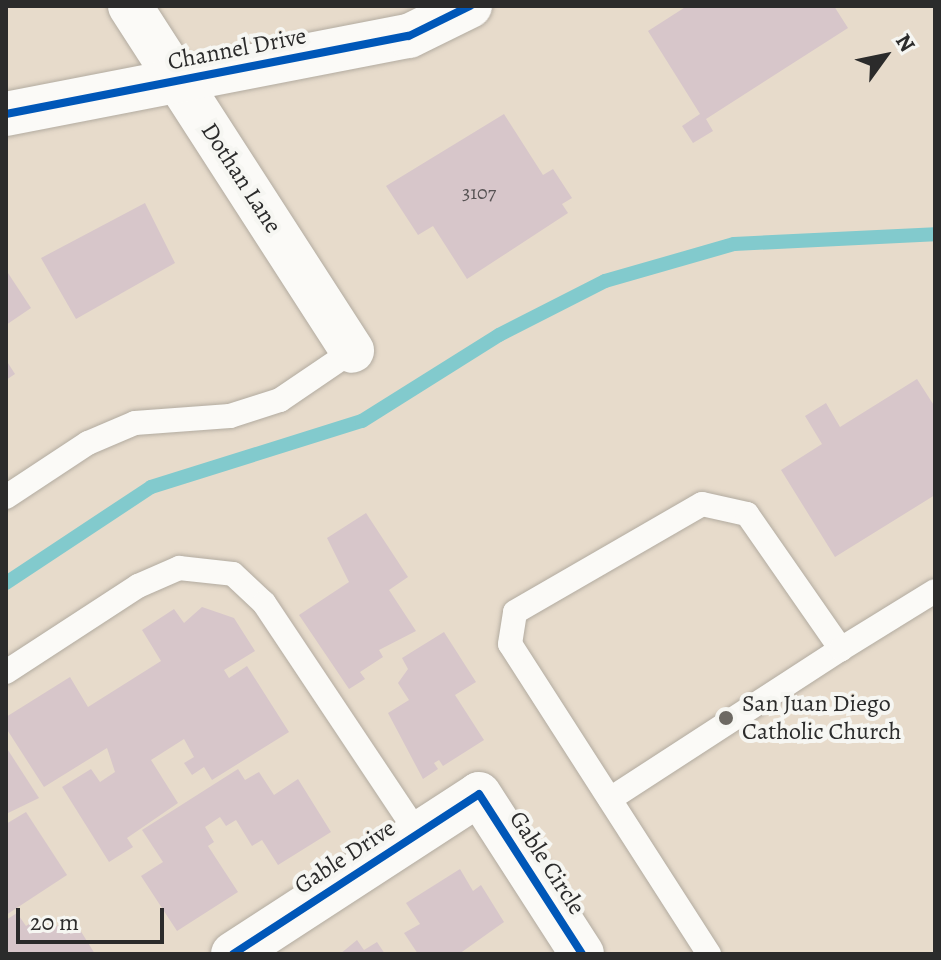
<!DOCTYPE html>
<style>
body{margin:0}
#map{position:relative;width:941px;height:960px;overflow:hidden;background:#e7dbcb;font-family:Alegreya,serif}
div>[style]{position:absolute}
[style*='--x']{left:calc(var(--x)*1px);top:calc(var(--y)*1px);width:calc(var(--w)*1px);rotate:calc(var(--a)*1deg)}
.stream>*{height:14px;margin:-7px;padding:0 7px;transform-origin:7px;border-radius:7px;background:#82cacd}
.building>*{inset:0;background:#d7c6ca}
.roads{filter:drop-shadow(0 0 2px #b2aba0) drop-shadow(0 0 2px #b2aba0)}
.service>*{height:24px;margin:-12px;padding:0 12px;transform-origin:12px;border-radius:12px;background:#fbfaf7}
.minor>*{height:44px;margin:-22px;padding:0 22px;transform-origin:22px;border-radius:22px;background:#fbfaf7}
.cycleway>*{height:8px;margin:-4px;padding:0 4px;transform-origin:4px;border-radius:4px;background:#0057b8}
.dots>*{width:22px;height:22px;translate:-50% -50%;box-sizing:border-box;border:4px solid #f6f6f2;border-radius:50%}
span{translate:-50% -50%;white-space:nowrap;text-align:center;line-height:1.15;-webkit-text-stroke:8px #f6f6f2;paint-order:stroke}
.number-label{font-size:20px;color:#565253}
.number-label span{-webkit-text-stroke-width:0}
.street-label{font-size:24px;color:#2b2b2b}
.poi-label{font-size:24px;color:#2b2b2b}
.left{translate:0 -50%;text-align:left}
.frame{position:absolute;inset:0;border:8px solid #2b2b2b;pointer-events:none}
.north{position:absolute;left:845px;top:16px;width:80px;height:80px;-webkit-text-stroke:6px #f6f6f2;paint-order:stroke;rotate:57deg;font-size:22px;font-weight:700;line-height:32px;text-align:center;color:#2b2b2b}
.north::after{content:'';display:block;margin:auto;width:28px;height:36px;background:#2b2b2b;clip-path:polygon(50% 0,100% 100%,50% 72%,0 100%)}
.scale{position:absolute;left:16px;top:908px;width:148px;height:36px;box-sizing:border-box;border:4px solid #2b2b2b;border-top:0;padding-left:10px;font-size:24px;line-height:28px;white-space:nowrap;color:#2b2b2b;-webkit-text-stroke:6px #f6f6f2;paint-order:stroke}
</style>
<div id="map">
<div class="stream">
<i style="--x:6;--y:583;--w:174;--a:-33.5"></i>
<i style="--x:151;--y:487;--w:221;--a:-17.4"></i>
<i style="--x:362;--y:421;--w:162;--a:-32.1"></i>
<i style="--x:499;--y:335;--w:119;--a:-27"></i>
<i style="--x:605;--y:281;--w:134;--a:-16"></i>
<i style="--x:734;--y:244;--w:201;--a:-2.8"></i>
</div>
<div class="building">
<i style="clip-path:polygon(687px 6px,834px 6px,848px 28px,706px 119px,713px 131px,693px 143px,682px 126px,700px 114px,648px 31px)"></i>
<i style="clip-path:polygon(504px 114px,543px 175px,553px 169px,572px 198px,562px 204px,568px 213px,467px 279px,433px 226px,418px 235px,386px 186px)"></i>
<i style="clip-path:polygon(145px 203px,175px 263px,76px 319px,41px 258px)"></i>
<i style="clip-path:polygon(6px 270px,31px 308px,6px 325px)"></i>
<i style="clip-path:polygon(6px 360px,15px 374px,6px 380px)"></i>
<i style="clip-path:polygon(917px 379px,935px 407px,935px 495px,835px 557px,781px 470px,822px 444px,805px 416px,826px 403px,840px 427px)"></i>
<i style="clip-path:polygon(366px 513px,408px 577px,389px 590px,416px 631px,379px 650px,383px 657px,360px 672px,365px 679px,349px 689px,299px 615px,349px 582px,327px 538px)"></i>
<i style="clip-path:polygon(202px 607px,234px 618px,255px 651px,224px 670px,229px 678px,247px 666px,289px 732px,212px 780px,204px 767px,192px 775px,184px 763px,194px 757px,184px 739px,151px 760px,178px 803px,127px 838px,133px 847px,109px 862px,62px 787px,91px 769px,100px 782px,115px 772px,107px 748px,44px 787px,6px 728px,6px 717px,70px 677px,88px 707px,161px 661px,142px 630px,174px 609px,184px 623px)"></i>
<i style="clip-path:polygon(444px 632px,476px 682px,455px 695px,484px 740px,443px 766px,439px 760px,434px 763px,438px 769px,423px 779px,388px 713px,409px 700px,398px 683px,408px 669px,402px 658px)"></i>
<i style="clip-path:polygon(6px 747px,39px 798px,6px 814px)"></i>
<i style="clip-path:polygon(238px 769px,245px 780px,259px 772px,274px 795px,298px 779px,331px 832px,278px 865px,262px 840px,252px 846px,236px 820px,226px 826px,220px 817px,205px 827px,214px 842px,208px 846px,238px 892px,177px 931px,141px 876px,163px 862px,142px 830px)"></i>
<i style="clip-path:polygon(26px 812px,67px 875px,6px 915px,6px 824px)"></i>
<i style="clip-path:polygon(460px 869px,473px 891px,481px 885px,504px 922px,459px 954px,418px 954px,404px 933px,420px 924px,406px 903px)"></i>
<i style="clip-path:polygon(17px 913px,26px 926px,38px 918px,47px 932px,72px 917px,95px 954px,6px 954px,6px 920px)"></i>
<i style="clip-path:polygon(357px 940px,364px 950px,377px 942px,385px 954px,340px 954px)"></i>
</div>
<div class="roads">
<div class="service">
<i style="--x:6;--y:497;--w:98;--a:-33.4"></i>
<i style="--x:88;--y:443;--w:51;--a:-23.1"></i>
<i style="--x:135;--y:423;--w:95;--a:-4.2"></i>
<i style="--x:230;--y:416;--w:52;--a:-17.7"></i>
<i style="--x:280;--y:400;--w:87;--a:-34.2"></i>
<i style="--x:6;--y:672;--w:158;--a:-33.1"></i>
<i style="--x:138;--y:586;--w:45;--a:-23.7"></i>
<i style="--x:179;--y:568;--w:54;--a:6.3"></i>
<i style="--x:233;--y:574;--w:42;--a:43.1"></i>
<i style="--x:264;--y:603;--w:278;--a:56.3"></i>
<i style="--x:610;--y:799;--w:275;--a:-33"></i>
<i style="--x:709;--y:954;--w:368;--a:-122.7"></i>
<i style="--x:510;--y:644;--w:32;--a:-81"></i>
<i style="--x:515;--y:612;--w:216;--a:-30"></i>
<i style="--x:702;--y:504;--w:46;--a:12.5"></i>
<i style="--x:747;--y:514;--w:165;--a:55.2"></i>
<i style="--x:841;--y:649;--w:110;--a:-31.7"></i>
</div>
<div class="minor">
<i style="--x:130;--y:6;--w:410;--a:57.2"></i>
<i style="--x:6;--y:114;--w:410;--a:-11"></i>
<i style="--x:409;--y:36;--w:68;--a:-26.2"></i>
<i style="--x:233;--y:954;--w:293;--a:-33"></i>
<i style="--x:479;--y:794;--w:190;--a:57.2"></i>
</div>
</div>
<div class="cycleway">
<i style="--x:6;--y:114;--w:410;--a:-11"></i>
<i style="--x:409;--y:36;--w:68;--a:-26.2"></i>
<i style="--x:233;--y:954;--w:293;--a:-33"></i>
<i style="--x:479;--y:794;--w:190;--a:57.2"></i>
</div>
<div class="dots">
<i style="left:726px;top:718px;background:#6d6963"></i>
</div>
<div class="number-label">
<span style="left:479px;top:192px">3107</span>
</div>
<div class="street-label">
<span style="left:237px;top:49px;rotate:-11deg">Channel Drive</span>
<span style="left:241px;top:178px;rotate:57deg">Dothan Lane</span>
<span style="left:345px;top:857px;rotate:-33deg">Gable Drive</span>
<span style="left:547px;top:863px;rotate:57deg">Gable Circle</span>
</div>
<div class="poi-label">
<span class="left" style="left:742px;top:718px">San Juan Diego<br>Catholic Church</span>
</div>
<div class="frame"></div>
<div class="north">N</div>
<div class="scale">20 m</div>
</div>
